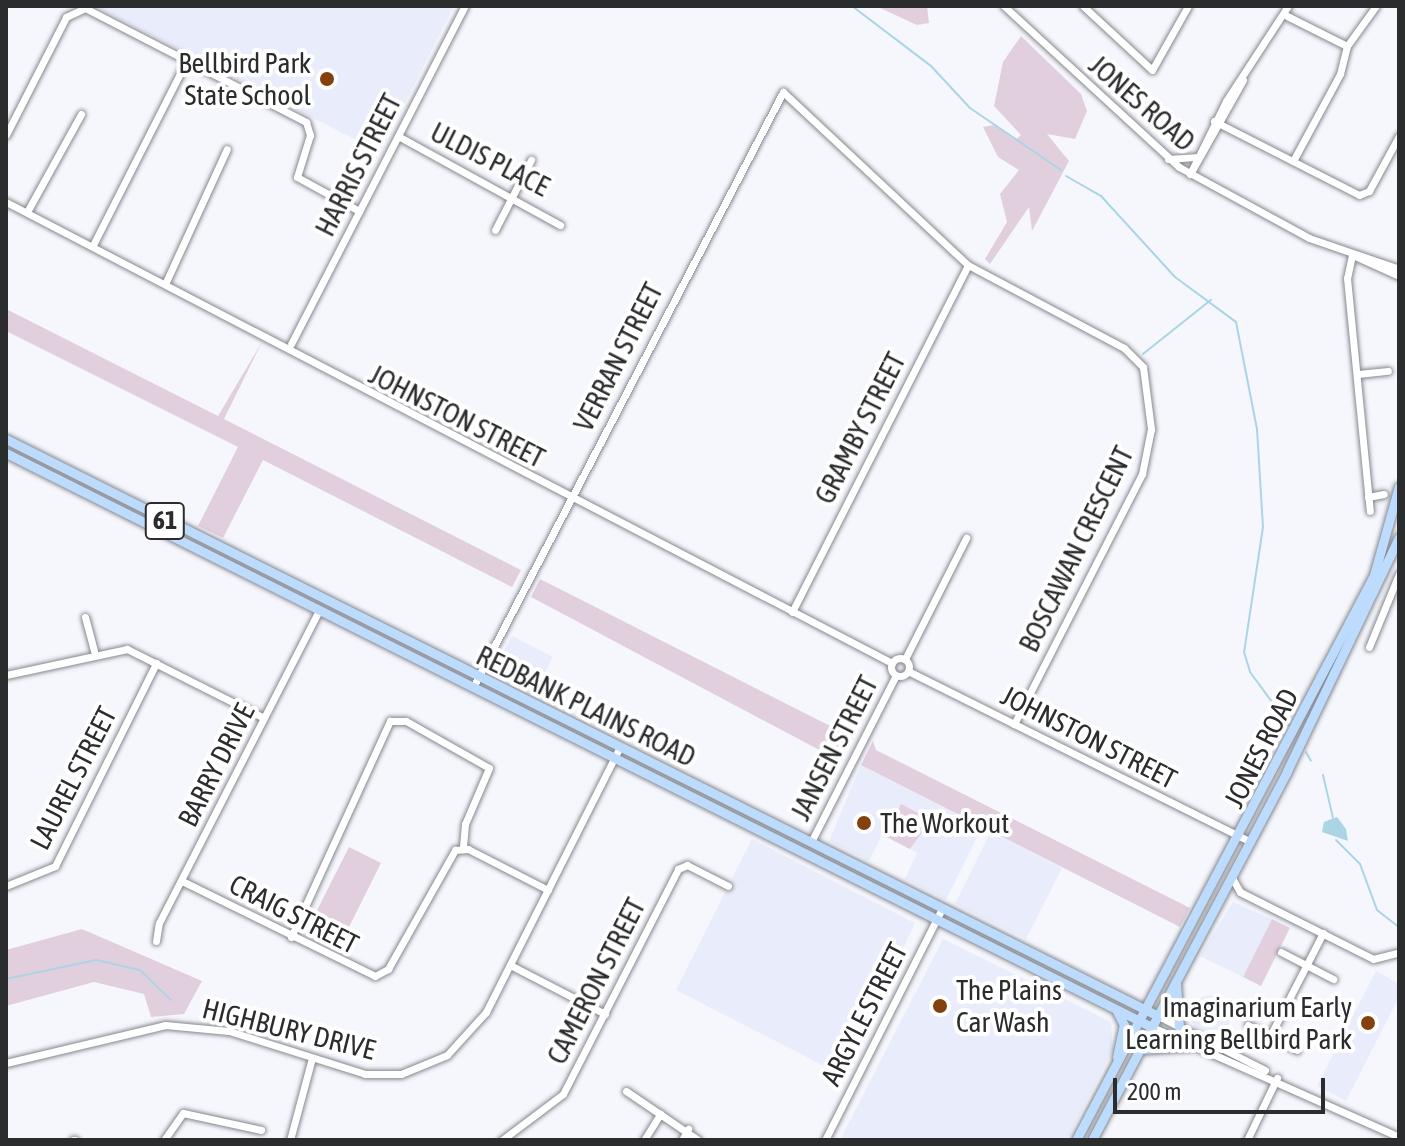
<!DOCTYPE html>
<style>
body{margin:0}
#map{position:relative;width:1405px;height:1146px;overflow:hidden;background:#f5f7fd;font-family:"Asap Condensed",sans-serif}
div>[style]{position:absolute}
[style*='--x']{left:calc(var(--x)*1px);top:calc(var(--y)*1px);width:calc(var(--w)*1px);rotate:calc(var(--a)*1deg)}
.built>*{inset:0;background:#e9ecfa}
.round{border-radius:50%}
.green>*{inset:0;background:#e2cfde}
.water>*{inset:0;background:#abd5e4}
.stream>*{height:2px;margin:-1px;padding:0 1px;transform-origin:1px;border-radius:1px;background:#abd5e4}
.roads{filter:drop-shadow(0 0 2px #86888e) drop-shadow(0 0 2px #86888e)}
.minor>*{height:7px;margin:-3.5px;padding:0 3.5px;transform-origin:3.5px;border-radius:3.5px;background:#fff}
.minor>.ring{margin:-3.5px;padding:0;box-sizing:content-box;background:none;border:7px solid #fff;border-radius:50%}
.major>*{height:9px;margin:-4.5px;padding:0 4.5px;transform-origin:4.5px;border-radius:4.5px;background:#bddcfd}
.dots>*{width:22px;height:22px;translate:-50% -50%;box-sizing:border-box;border:4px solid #fff;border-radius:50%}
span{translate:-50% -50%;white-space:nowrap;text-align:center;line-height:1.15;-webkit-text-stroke:8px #fff;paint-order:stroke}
.shield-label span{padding:2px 6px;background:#fff;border:2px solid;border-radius:6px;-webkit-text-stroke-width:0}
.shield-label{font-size:26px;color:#2b2c2e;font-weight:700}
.poi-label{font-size:28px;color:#2b2c2e}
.right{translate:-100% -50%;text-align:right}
.left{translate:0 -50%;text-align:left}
.street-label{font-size:28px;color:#2b2c2e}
.frame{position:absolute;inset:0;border:8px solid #2b2c2e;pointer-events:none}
.scale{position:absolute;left:1113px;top:1078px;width:212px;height:36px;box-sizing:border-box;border:4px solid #2b2c2e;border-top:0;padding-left:10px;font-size:24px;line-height:28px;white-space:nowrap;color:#2b2c2e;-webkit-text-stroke:6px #fff;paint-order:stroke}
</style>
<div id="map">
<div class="built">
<i style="clip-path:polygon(94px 6px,454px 6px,380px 152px)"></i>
<i style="clip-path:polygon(512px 636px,553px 657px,534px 694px,493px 672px)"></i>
<i style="clip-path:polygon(861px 765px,982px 827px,946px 900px,905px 879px,917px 853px,882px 835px,869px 861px,829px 841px)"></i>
<i style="clip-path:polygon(991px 831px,1062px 868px,1026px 939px,955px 904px)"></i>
<i style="clip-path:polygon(752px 839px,915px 923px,842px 1075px,676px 990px)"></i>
<i style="clip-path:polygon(1233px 902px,1272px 919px,1243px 977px,1200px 956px)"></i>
<i style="clip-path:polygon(943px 939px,1111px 1022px,1113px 1049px,1067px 1140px,840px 1140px)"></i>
<i style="clip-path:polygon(1376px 971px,1399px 984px,1399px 997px,1346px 1101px,1317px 1086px)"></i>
<i class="round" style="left:1191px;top:995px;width:40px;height:40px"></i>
</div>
<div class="green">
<i style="clip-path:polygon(927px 6px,929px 23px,917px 25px,878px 7px)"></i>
<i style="clip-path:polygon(1021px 36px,1081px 94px,1087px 111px,1075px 139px,1047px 134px,1069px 161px,1032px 231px,1029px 207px,990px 264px,985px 259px,1007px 222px,1000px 194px,1019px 170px,998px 157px,983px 127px,994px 125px,1015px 140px,1021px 135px,994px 106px,1003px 62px)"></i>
<i style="clip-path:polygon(6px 309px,218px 416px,262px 342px,224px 419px,521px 570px,512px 587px,263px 460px,223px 538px,198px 526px,238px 447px,6px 331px)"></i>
<i style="clip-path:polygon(540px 579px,852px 737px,840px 761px,531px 597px)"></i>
<i style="clip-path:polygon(873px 741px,876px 750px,1190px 908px,1180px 927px,861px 765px)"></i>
<i style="clip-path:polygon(901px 804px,931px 820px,910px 849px,885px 836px)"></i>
<i style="clip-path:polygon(349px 847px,381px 863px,338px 949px,307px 930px)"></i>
<i style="clip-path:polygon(1272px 919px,1290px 928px,1261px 986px,1243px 977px)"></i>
<i style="clip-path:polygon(82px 929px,202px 981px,184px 1014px,151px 1017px,144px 994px,94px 982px,6px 1006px,6px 950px)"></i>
</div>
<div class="water">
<i style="clip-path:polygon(1337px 817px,1346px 829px,1348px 841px,1322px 832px,1324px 822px)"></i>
</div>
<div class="stream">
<i style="--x:852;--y:6;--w:99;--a:37.2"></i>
<i style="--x:931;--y:66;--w:57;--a:47.1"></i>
<i style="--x:970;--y:108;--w:110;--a:34.3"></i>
<i style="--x:1066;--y:176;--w:40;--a:29.7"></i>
<i style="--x:1101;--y:196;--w:110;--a:47.6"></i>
<i style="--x:1175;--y:277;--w:76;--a:36.4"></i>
<i style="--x:1236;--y:322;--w:109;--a:78.9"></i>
<i style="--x:1257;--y:429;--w:98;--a:86.5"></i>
<i style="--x:1263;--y:527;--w:126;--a:98.6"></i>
<i style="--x:1244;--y:652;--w:21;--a:73"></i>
<i style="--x:1250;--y:672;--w:66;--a:53.7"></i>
<i style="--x:1143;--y:354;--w:87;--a:-38.5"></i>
<i style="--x:1306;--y:752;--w:10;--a:61"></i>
<i style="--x:1323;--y:775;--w:44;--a:76.9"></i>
<i style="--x:1336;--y:840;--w:34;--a:45"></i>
<i style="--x:1360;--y:864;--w:49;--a:69.7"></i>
<i style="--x:1377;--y:910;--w:28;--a:38"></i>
<i style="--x:6;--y:979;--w:92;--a:-11.9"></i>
<i style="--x:96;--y:960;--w:45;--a:12.8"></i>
<i style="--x:140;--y:970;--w:43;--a:44.1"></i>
</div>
<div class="roads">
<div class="minor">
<i style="--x:1004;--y:6;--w:238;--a:42.6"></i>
<i style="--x:1179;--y:167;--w:148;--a:28.6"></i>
<i style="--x:1309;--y:238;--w:95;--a:19"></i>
<i style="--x:1083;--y:6;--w:94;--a:42.8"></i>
<i style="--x:1152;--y:70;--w:73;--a:-60.6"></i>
<i style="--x:1287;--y:16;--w:67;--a:26.6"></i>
<i style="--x:1214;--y:121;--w:163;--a:27"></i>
<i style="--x:1359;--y:195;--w:11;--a:-22"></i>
<i style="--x:1369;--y:191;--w:63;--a:-61.4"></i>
<i style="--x:6;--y:135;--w:132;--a:-63"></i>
<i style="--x:66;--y:17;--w:21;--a:-25"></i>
<i style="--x:85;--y:8;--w:249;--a:27.3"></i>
<i style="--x:306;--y:122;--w:14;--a:73"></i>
<i style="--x:310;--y:135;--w:44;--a:107.2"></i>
<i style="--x:297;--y:177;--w:71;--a:28.7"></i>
<i style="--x:398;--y:136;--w:185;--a:28.8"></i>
<i style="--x:1168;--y:159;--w:27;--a:-4"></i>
<i style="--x:1293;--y:161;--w:99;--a:-61.6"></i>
<i style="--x:1340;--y:74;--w:29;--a:-76"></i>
<i style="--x:1347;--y:46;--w:49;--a:-54.1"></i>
<i style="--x:1190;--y:174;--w:81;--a:-63.7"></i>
<i style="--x:1226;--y:101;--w:113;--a:-56.9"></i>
<i style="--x:1190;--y:174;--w:108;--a:-60.6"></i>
<i style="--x:6;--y:202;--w:999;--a:27.49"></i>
<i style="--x:27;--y:212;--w:112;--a:-61.1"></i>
<i style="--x:495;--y:230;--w:79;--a:-62.8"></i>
<i style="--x:93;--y:245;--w:208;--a:-63.1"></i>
<i style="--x:1352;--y:255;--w:24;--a:102"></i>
<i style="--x:1347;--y:278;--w:234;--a:84.4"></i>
<i style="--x:1355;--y:256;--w:48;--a:24.4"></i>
<i style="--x:166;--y:282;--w:146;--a:-65.4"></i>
<i style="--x:291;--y:344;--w:380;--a:-62.8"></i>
<i style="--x:1358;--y:374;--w:30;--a:-6"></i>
<i style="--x:1368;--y:497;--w:16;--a:-11"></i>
<i style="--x:792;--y:612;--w:389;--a:-63.1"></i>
<i style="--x:85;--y:617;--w:35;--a:75"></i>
<i style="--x:1369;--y:647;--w:79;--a:-67.7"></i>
<i class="ring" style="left:891px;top:658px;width:11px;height:11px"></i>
<i style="--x:905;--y:659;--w:136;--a:-63.2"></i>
<i style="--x:908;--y:671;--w:383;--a:26.5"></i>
<i style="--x:6;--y:675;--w:124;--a:-12.1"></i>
<i style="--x:127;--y:649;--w:153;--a:26.7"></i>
<i style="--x:473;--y:687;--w:671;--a:-62.48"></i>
<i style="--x:783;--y:92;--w:253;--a:43.1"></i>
<i style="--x:968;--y:265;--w:177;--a:28"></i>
<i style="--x:1124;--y:348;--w:27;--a:45"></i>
<i style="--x:1143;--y:367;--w:63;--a:82.6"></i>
<i style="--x:1151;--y:429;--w:46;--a:101.3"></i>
<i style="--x:1142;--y:474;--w:281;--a:117.1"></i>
<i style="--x:811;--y:842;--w:187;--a:-63"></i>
<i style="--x:1232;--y:878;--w:16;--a:60"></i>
<i style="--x:1240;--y:892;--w:149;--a:26.7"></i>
<i style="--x:1373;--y:959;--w:25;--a:-14"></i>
<i style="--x:182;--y:881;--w:215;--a:26.2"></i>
<i style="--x:375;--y:976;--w:15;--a:-28"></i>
<i style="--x:388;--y:969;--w:137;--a:-60.6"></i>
<i style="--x:455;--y:850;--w:13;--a:-4"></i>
<i style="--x:468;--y:849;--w:90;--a:27.1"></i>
<i style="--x:6;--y:886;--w:53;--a:-22.2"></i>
<i style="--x:55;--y:866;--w:227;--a:-63.5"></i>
<i style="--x:291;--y:937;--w:238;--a:-65.4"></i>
<i style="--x:390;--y:721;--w:16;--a:0"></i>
<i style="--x:406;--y:721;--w:95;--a:29.5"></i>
<i style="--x:489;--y:768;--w:61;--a:113.2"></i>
<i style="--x:465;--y:824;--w:25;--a:95"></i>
<i style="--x:156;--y:941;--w:18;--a:-81"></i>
<i style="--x:159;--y:923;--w:351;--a:-62.9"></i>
<i style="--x:1281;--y:952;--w:59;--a:27.4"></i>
<i style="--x:510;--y:965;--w:107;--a:27.3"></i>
<i style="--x:1158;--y:1016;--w:120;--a:26.8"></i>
<i style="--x:1248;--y:1025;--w:55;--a:27"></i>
<i style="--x:1152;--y:1027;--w:270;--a:24"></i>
<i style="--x:1270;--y:1036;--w:116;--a:-62.8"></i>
<i style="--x:6;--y:1063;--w:163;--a:-13.4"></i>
<i style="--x:165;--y:1025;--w:64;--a:5.4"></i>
<i style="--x:229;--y:1031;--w:143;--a:17.5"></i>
<i style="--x:365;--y:1074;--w:36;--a:0"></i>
<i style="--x:401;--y:1074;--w:50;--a:-22.4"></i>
<i style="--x:447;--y:1055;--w:58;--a:-47.8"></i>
<i style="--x:486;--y:1012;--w:297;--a:-63.2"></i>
<i style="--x:626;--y:1091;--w:87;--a:34.2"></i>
<i style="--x:73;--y:1140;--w:2;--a:0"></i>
<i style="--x:164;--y:1140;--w:33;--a:-55"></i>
<i style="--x:183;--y:1113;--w:80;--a:12.3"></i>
<i style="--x:290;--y:1140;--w:85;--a:-75"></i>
<i style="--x:502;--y:1140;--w:76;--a:-37"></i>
<i style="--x:563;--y:1094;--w:253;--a:-62.9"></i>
<i style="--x:678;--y:869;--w:10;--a:-24"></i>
<i style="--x:687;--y:865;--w:46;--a:27.1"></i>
<i style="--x:644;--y:1140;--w:31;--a:-58"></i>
<i style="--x:682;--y:1140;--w:13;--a:-61"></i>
<i style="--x:825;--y:1140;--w:260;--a:-63.2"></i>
<i style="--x:1247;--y:1140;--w:69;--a:-64.2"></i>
</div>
<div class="major">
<i style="--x:6;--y:439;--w:1288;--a:26.6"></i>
<i style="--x:6;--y:453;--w:1282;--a:26.61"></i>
<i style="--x:1176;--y:983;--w:44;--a:86.1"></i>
<i style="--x:1141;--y:1049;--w:51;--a:-3.4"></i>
<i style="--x:1117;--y:1057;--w:33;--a:-78"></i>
<i style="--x:1124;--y:1025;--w:16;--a:-117"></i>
<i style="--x:1076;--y:1140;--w:639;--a:-62.19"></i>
<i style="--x:1374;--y:575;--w:92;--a:-74.3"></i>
<i style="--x:1092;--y:1140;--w:417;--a:-62.1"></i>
<i style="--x:1287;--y:771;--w:259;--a:-64.4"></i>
</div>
</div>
<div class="dots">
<i style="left:327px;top:79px;background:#83420d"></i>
<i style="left:864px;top:823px;background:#83420d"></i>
<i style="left:940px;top:1006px;background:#83420d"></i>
<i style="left:1368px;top:1023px;background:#83420d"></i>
</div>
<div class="shield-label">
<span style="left:165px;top:521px">61</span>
</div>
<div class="poi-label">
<span class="right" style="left:311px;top:79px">Bellbird Park<br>State School</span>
<span class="left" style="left:880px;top:823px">The Workout</span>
<span class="left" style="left:956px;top:1006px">The Plains<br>Car Wash</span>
<span class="right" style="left:1352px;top:1023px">Imaginarium Early<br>Learning Bellbird Park</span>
</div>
<div class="street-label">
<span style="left:1142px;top:103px;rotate:41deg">JONES ROAD</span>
<span style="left:490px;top:159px;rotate:27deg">ULDIS PLACE</span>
<span style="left:358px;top:165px;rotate:-63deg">HARRIS STREET</span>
<span style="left:618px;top:357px;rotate:-63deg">VERRAN STREET</span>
<span style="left:457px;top:416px;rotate:27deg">JOHNSTON STREET</span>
<span style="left:860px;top:428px;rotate:-63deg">GRAMBY STREET</span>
<span style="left:1076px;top:549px;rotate:-64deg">BOSCAWAN CRESCENT</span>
<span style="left:586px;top:706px;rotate:26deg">REDBANK PLAINS ROAD</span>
<span style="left:1089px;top:737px;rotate:27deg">JOHNSTON STREET</span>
<span style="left:834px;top:748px;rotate:-63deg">JANSEN STREET</span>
<span style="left:1261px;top:748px;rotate:-63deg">JONES ROAD</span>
<span style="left:216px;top:765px;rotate:-63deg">BARRY DRIVE</span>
<span style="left:73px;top:778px;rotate:-63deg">LAUREL STREET</span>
<span style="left:294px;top:914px;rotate:27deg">CRAIG STREET</span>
<span style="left:596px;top:981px;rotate:-63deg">CAMERON STREET</span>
<span style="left:864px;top:1014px;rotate:-63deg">ARGYLE STREET</span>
<span style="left:289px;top:1029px;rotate:14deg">HIGHBURY DRIVE</span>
</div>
<div class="frame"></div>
<div class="scale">200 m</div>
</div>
